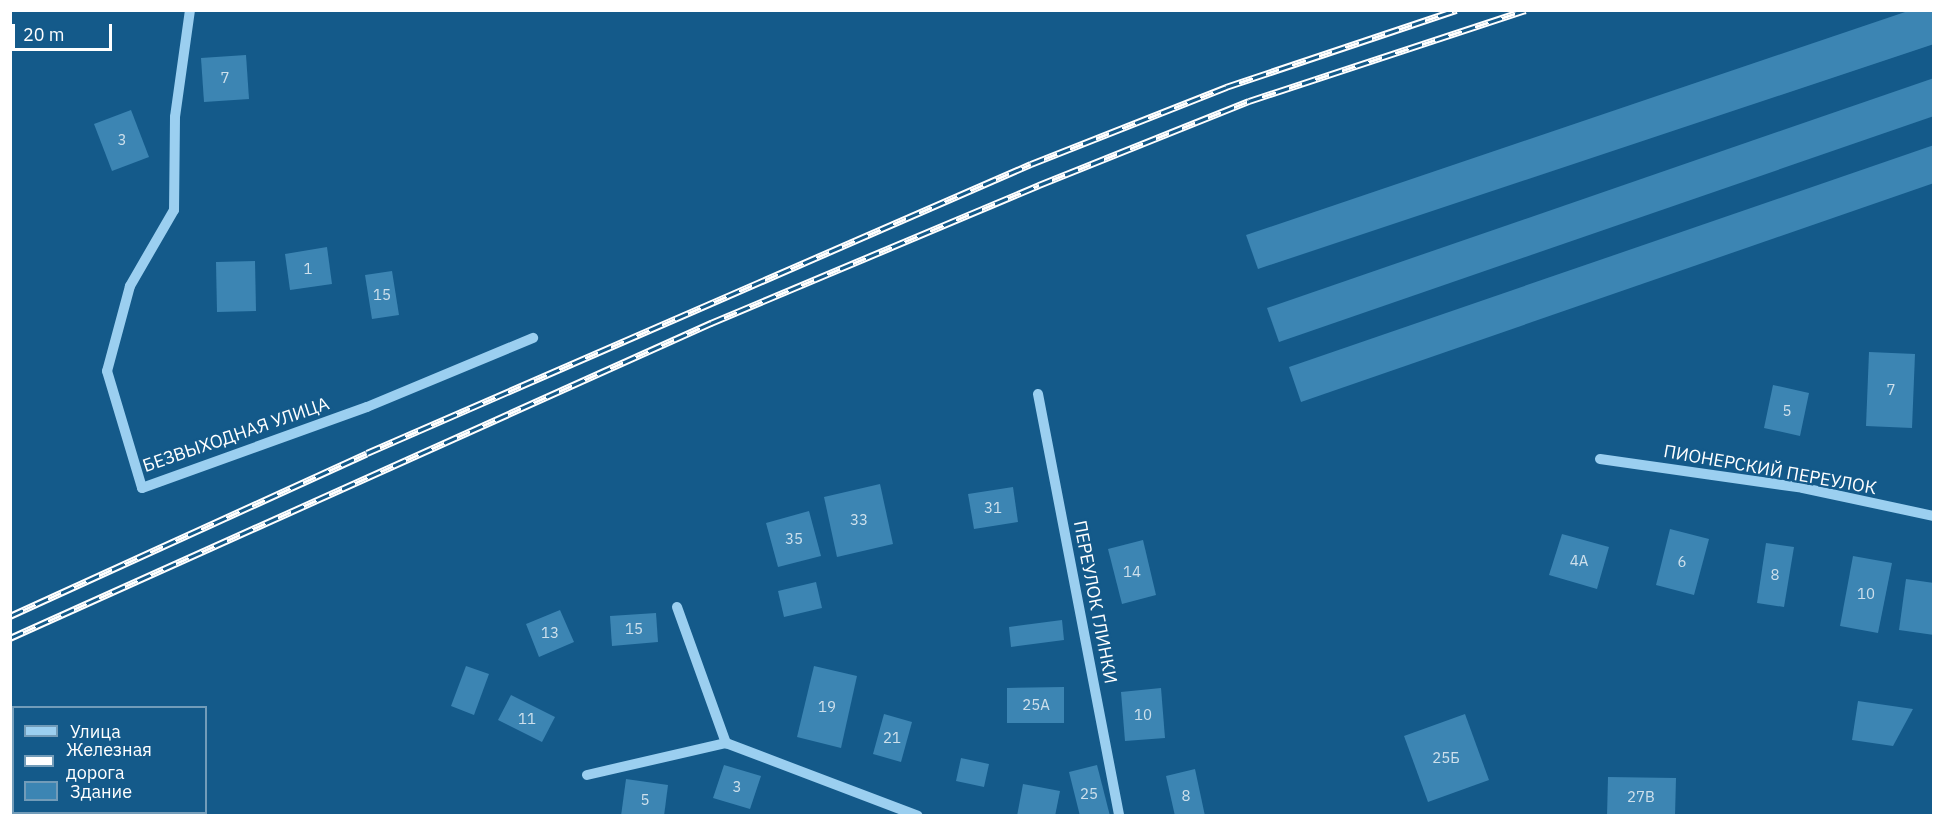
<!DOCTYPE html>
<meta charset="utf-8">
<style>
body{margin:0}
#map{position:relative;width:1944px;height:826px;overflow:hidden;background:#145a8a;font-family:"IBM Plex Sans",sans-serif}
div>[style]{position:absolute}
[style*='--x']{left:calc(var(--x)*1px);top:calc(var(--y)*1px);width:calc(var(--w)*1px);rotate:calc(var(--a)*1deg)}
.building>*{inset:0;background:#3c85b3}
.minor>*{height:10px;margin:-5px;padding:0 5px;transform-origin:5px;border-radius:5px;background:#9bcff0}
.rail>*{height:7px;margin-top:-3.5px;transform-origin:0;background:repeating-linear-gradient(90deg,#145a8a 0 14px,#fff 0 28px);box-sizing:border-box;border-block:2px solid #fff}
span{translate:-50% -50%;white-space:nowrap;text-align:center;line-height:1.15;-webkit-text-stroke:4.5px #145a8a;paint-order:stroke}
.number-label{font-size:15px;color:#cee0ec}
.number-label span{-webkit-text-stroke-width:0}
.street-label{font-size:18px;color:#fff}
.frame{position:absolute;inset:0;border:12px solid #fff;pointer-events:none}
.legend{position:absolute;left:12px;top:706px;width:195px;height:108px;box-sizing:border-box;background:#145a8a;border:2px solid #729cb9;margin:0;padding:8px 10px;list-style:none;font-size:18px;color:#fff}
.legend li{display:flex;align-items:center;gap:12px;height:30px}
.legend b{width:30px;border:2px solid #729cb9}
.scale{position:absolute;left:12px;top:24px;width:100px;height:27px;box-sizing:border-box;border:3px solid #fff;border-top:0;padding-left:8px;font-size:18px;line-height:21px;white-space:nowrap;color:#fff;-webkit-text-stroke:4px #145a8a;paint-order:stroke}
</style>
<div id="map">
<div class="building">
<i style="clip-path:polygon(1911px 10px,1934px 10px,1934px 44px,1258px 269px,1246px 235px)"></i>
<i style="clip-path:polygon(246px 55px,249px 99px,204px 102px,201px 58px)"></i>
<i style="clip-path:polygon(1934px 78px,1934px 116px,1279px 342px,1267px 308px)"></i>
<i style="clip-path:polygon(131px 110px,149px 157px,112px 171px,94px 124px)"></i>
<i style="clip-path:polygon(1934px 145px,1934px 183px,1301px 402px,1289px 367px)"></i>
<i style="clip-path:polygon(327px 247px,332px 284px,290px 290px,285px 254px)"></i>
<i style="clip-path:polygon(255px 261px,256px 311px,217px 312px,216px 262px)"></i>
<i style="clip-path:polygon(392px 271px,399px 315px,372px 319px,365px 275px)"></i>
<i style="clip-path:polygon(1869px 352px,1915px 354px,1912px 428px,1866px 426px)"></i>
<i style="clip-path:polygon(1773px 385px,1809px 393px,1800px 436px,1764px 428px)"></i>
<i style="clip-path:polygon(880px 484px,893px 544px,837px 557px,824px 497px)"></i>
<i style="clip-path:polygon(1013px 487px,1018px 522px,974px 529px,968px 494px)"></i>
<i style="clip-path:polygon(809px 511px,821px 556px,778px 567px,766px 523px)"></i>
<i style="clip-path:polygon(1670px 529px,1709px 539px,1694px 595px,1656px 585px)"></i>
<i style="clip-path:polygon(1562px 534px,1609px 547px,1597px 589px,1549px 575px)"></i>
<i style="clip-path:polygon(1143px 540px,1156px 595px,1122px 604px,1108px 549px)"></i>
<i style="clip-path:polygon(1766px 543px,1794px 547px,1784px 607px,1757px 603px)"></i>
<i style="clip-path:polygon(1853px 556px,1892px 563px,1878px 633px,1840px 626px)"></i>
<i style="clip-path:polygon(1906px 579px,1934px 583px,1934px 635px,1899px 630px)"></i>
<i style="clip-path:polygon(816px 582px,822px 608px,784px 617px,778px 591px)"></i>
<i style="clip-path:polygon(560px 610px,574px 642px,539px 657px,526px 624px)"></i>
<i style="clip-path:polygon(656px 613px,658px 642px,612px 646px,610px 616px)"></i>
<i style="clip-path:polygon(1062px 620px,1064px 640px,1011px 647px,1009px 627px)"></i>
<i style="clip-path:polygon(466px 666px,489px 674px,474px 715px,451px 706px)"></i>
<i style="clip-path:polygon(814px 666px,857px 676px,841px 748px,797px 737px)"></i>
<i style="clip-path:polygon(1064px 687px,1064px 723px,1007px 723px,1007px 688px)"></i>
<i style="clip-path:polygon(1161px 688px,1165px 738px,1125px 741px,1121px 692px)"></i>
<i style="clip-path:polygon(511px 695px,555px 717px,542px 742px,498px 720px)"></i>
<i style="clip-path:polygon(1858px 701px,1913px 709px,1893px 746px,1852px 740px)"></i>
<i style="clip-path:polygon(884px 714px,912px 722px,901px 762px,873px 754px)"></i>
<i style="clip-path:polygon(1465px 714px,1489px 780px,1428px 802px,1404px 736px)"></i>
<i style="clip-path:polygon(961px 758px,989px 764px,984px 787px,956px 781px)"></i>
<i style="clip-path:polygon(724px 765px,761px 776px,750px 809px,713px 798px)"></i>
<i style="clip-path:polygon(1097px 765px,1110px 816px,1080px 816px,1069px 772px)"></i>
<i style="clip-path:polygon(1195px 769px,1205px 816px,1175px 816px,1166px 776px)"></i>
<i style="clip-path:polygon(1608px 777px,1676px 778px,1675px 816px,1607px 816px)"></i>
<i style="clip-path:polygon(626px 779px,668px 785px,664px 816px,621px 816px)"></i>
<i style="clip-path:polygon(1023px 784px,1060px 791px,1055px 816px,1017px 816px)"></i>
</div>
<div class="minor">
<i style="--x:190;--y:10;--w:108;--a:98"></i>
<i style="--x:175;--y:117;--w:93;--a:90.6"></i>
<i style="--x:174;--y:210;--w:88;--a:120.1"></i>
<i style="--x:130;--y:286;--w:88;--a:105.1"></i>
<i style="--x:107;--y:371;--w:122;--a:73.3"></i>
<i style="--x:142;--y:488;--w:239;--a:-19.8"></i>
<i style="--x:367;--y:407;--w:180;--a:-22.6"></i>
<i style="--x:1038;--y:394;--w:430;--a:79.1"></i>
<i style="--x:1600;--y:459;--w:205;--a:8.1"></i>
<i style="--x:1803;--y:488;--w:134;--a:12.1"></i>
<i style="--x:677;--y:607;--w:145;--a:70.2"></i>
<i style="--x:726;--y:743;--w:205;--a:20.8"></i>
<i style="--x:587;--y:775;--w:143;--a:-13"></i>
</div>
<div class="rail">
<i style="--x:10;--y:616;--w:392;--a:-24.5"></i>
<i style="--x:367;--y:453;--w:724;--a:-23.52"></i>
<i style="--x:1031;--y:164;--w:210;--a:-21.5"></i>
<i style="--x:1226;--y:87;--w:243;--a:-18.5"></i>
<i style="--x:10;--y:638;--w:769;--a:-24.2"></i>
<i style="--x:711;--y:323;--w:356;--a:-22.8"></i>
<i style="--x:1039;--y:185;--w:226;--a:-21.8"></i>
<i style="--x:1249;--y:101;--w:291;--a:-18.2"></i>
</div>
<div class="number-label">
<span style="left:225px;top:78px">7</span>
<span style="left:122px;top:140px">3</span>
<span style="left:308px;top:269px">1</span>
<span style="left:382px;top:295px">15</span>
<span style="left:1891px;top:390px">7</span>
<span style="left:1787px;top:411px">5</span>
<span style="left:993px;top:508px">31</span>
<span style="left:859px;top:520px">33</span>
<span style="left:794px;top:539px">35</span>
<span style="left:1579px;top:561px">4А</span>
<span style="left:1682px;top:562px">6</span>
<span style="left:1132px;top:572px">14</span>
<span style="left:1775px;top:575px">8</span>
<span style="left:1866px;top:594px">10</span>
<span style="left:634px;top:629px">15</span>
<span style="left:550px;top:633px">13</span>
<span style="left:1036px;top:705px">25А</span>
<span style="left:827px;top:707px">19</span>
<span style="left:1143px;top:715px">10</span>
<span style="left:527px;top:719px">11</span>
<span style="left:892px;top:738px">21</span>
<span style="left:1446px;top:758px">25Б</span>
<span style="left:737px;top:787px">3</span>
<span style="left:1089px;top:794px">25</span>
<span style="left:1186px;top:796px">8</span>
<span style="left:1641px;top:797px">27В</span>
<span style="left:645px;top:800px">5</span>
</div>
<div class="street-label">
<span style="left:236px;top:435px;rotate:-19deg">БЕЗВЫХОДНАЯ УЛИЦА</span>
<span style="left:1770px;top:470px;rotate:10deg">ПИОНЕРСКИЙ ПЕРЕУЛОК</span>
<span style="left:1095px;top:602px;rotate:79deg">ПЕРЕУЛОК ГЛИНКИ</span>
</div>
<div class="frame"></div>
<ul class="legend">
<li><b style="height:8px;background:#9bcff0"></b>Улица</li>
<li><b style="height:8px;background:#fff"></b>Железная дорога</li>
<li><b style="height:16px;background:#3c85b3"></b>Здание</li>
</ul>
<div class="scale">20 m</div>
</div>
